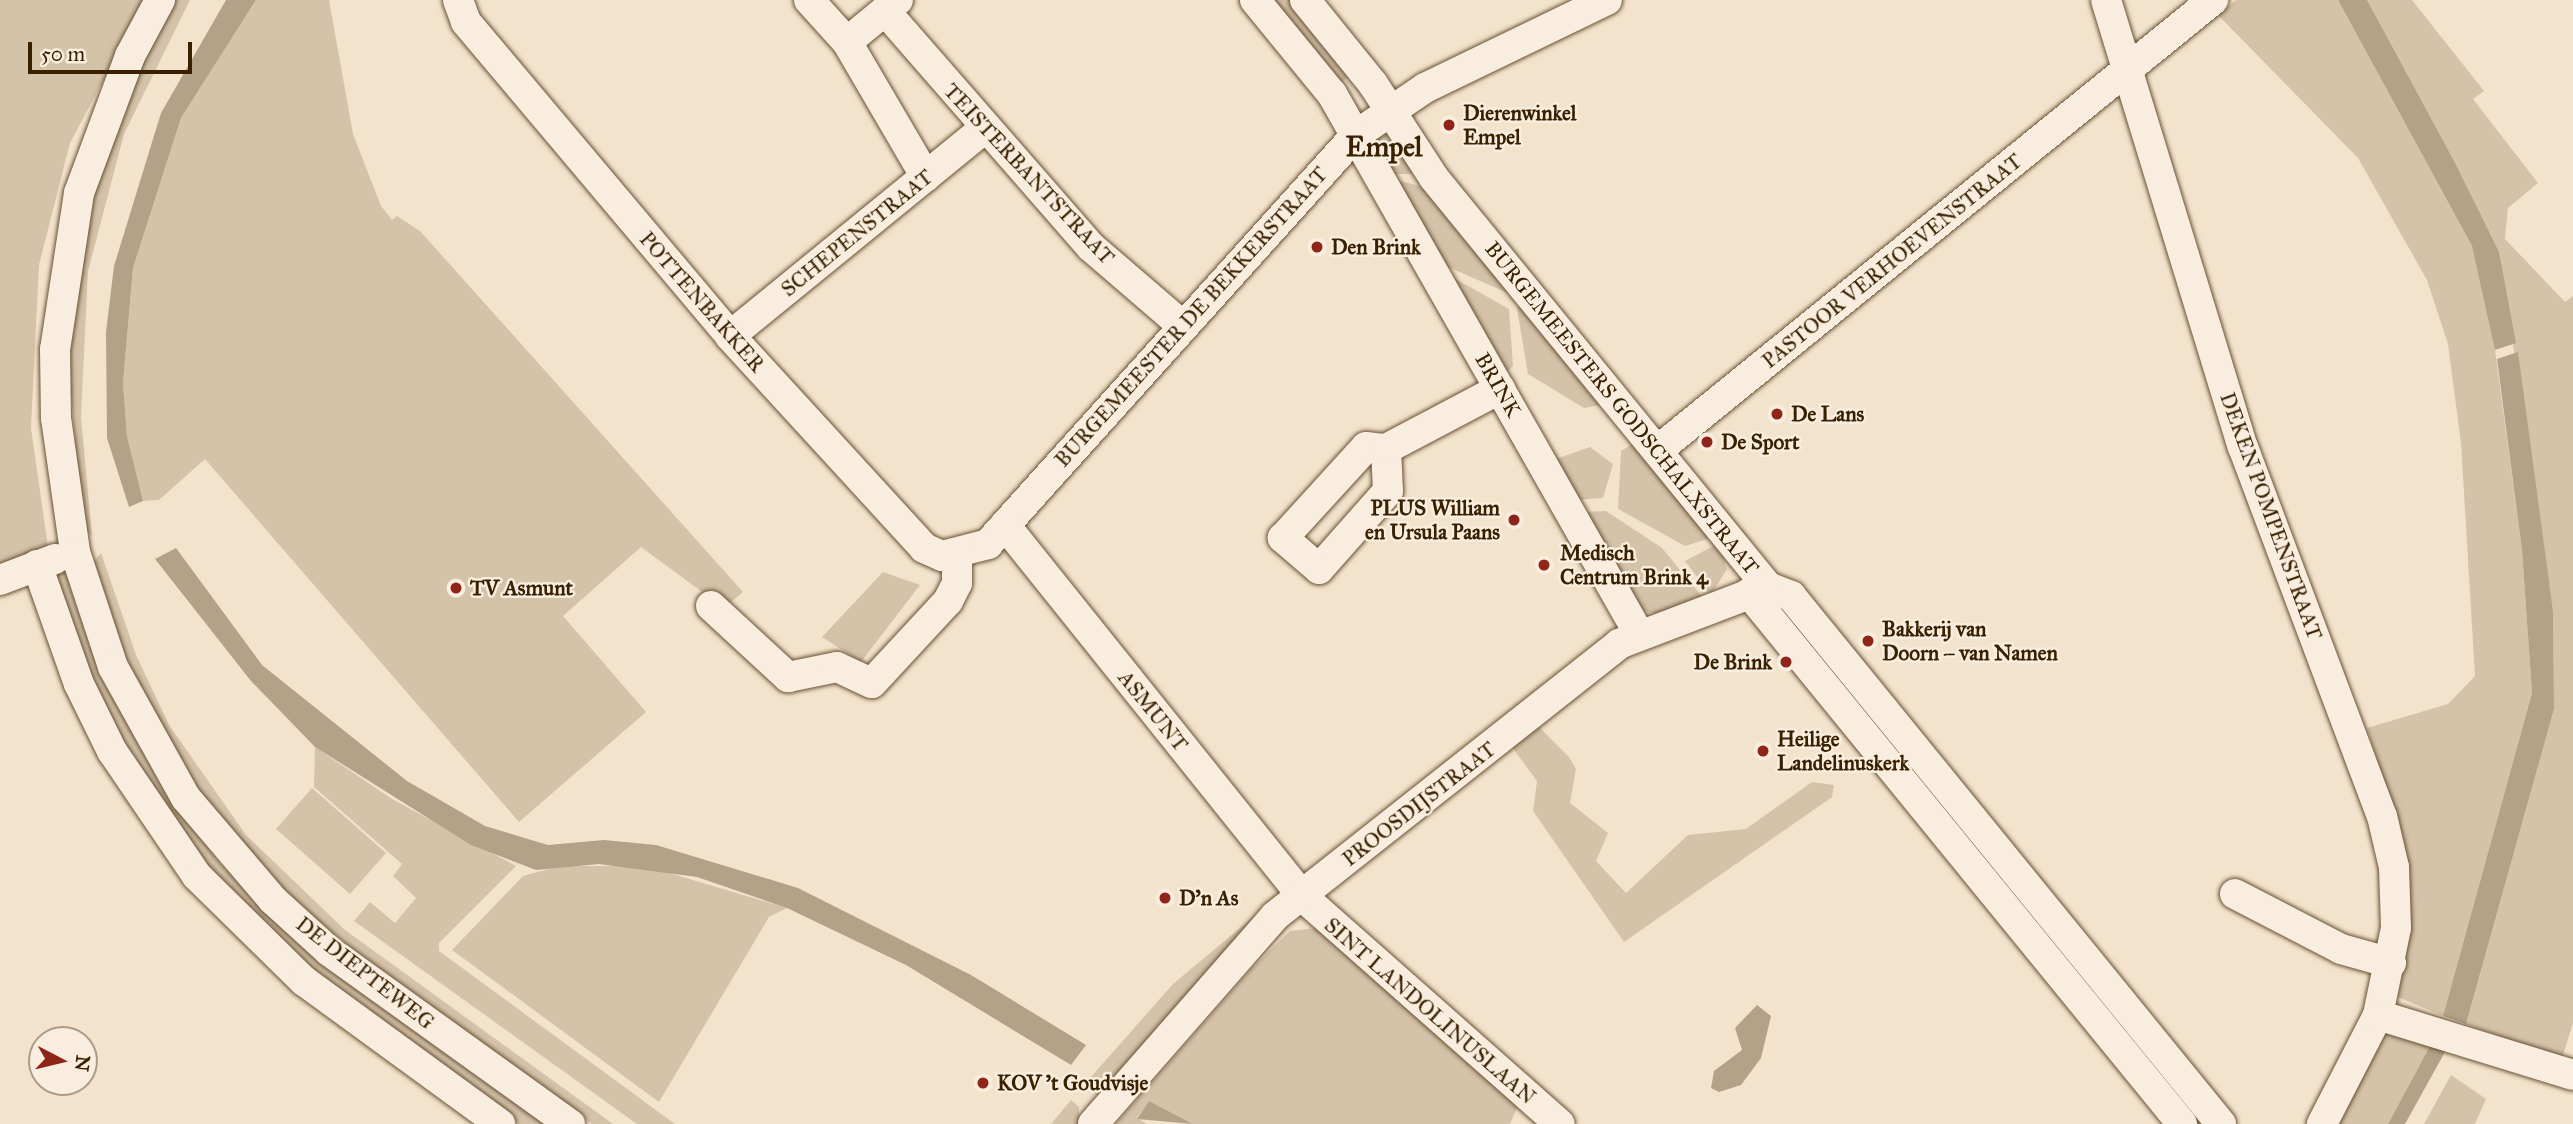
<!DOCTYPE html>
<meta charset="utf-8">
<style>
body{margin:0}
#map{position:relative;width:2573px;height:1124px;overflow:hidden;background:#f4e3cc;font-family:"IM FELL Great Primer",serif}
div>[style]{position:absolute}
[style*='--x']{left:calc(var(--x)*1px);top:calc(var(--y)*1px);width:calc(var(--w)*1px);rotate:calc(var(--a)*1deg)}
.green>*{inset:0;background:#d4c2a9}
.water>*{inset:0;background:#b4a187}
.roads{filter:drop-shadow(0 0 2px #685134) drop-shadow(0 0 2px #685134)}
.minor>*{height:30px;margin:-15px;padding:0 15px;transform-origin:15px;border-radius:15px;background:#f8edde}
.dots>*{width:19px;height:19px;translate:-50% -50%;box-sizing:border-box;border:4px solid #f8edde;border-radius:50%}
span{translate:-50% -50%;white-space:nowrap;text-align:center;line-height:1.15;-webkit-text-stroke:5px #f8edde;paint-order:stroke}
.poi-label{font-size:21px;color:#392001;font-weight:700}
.left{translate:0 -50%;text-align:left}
.right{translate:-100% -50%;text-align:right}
.street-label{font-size:21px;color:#392001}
.district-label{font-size:28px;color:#392001;font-weight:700}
.north{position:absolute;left:28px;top:1026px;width:70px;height:70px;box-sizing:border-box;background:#f8edde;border:2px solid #ac9b86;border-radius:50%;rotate:97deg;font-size:19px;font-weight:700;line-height:28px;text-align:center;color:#392001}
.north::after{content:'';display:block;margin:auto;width:24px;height:32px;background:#8f2418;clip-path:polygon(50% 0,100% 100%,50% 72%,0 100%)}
.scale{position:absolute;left:28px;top:42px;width:164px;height:32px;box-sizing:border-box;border:4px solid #392001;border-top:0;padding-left:9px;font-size:21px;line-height:24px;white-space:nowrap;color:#392001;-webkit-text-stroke:5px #f8edde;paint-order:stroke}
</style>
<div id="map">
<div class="green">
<i style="clip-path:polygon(0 0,146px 0,70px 143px,39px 265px,31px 428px,48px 547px,0 567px)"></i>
<i style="clip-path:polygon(175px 0,190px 0,124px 134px,88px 271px,81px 416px,92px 536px,83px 527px,67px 349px,91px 195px,141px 61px)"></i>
<i style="clip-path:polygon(256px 0,329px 0,353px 134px,381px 206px,392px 220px,397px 216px,420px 231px,743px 592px,724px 608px,641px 547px,563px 616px,646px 712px,519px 822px,205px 459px,159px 500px,143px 501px,127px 436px,123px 383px,133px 268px,181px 118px)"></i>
<i style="clip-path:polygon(1265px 0,1296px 0,1355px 72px,1336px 87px)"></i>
<i style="clip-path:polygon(2236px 0,2338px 0,2472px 246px,2490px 313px,2522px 550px,2532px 693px,2443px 1016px,2398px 997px,2403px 969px,2390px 799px,2367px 728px,2448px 704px,2475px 676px,2461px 443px,2448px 344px,2427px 280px,2358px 158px,2218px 15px)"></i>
<i style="clip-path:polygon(2367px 0,2412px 0,2484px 91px,2473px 99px,2538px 183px,2508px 208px,2505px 239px,2565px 302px,2573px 296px,2573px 1023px,2562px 1058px,2466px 1024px,2554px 709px,2553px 611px,2499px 252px)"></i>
<i style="clip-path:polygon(1382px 132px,1387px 136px,1417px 174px,1388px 174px,1371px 144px)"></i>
<i style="clip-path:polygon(1401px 181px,1430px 189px,1510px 294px,1439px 263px,1394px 184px)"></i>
<i style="clip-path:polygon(1454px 278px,1509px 309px,1513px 366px,1504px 375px)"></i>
<i style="clip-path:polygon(1522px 302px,1606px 404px,1584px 408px,1528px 374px,1517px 309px)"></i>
<i style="clip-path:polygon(1636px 442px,1714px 537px,1685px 546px,1618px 509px,1621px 451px)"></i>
<i style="clip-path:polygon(1590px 447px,1613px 464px,1603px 498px,1575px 500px,1553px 460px)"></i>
<i style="clip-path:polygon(1606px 511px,1662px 548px,1704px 599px,1659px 614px,1642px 611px,1583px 512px)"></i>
<i style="clip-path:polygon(1719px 543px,1727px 569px,1711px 595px,1685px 561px)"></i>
<i style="clip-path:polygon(101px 553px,136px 655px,169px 725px,246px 835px,345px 930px,613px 1124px,592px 1124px,338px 938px,282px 888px,197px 790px,125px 661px,92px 564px)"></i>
<i style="clip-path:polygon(52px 568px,69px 575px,102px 672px,136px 740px,217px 860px,265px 911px,548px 1124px,519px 1124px,401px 1037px,313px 970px,207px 868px,123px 746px,89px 679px)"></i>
<i style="clip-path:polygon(883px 572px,920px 585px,861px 662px,822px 637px)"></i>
<i style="clip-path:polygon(1535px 723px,1569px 757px,1576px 769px,1570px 803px,1608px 833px,1596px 861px,1626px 893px,1688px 835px,1746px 829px,1812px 782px,1834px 785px,1832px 797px,1624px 942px,1533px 811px,1537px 781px,1509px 743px)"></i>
<i style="clip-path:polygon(315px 747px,392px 799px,516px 866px,439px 943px,439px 951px,675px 1124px,637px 1124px,354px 921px,370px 902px,395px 923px,416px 898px,393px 876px,402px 864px,314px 787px)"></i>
<i style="clip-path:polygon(312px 788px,386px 853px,350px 894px,276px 829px)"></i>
<i style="clip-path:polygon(560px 866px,646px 866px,787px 908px,769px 917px,659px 1102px,452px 950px,523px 876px)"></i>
<i style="clip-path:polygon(1276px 898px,1101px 1097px,1083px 1086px,1173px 984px)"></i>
<i style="clip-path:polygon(1316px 928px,1519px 1103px,1510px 1124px,1193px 1124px,1149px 1101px,1137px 1118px,1147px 1124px,1116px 1124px,1253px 967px,1290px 931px)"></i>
<i style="clip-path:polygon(2387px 1030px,2431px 1044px,2388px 1124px,2335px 1124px)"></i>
<i style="clip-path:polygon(2451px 1075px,2486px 1099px,2475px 1124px,2424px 1124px)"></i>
<i style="clip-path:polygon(1071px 1100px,1079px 1107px,1079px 1124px,1051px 1124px)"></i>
</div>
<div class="water">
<i style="clip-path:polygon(226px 0,256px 0,181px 118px,133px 268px,123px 383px,127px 436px,143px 501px,129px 507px,107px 438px,106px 332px,114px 266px,161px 113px)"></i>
<i style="clip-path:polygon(2338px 0,2367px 0,2455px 163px,2499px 252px,2516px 343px,2495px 350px,2472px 246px)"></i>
<i style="clip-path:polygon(2518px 352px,2553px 611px,2554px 709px,2466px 1024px,2443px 1016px,2532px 693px,2522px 550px,2497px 359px)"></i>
<i style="clip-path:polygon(176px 548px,262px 665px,407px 781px,485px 826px,548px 845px,604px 840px,656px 845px,798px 888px,971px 975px,1086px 1045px,1071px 1065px,906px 965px,787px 908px,697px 877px,599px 864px,536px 870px,471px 845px,315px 747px,251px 681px,155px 559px)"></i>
<i style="clip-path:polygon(1757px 1005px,1771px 1016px,1761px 1058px,1741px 1085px,1719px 1092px,1711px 1088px,1714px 1071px,1742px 1050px,1735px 1028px)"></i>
<i style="clip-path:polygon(2431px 1044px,2445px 1052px,2405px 1124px,2388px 1124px)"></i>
<i style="clip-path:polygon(1149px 1101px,1193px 1124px,1137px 1119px)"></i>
</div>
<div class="roads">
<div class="minor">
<i style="--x:160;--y:0;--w:64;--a:118.2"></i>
<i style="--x:130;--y:56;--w:146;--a:110.4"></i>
<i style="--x:79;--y:193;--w:158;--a:98.7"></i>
<i style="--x:55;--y:349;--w:69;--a:89.2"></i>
<i style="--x:56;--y:418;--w:135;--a:81.9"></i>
<i style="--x:75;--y:552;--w:121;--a:71.7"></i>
<i style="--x:113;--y:667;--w:150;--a:60.9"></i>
<i style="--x:186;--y:798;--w:134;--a:49.5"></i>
<i style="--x:273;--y:900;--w:76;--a:42.3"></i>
<i style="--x:329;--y:951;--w:297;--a:35.7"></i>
<i style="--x:458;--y:0;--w:23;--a:70"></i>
<i style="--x:466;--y:22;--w:410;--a:49.9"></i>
<i style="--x:730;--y:336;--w:287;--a:47.5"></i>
<i style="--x:924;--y:548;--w:20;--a:24"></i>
<i style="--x:942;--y:556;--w:48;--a:-14.6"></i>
<i style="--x:988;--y:544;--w:550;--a:-48.02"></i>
<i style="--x:1356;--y:135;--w:83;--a:-34.3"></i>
<i style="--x:1425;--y:88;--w:202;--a:-25.8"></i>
<i style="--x:809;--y:0;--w:57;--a:47.9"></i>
<i style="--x:847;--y:42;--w:156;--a:59.7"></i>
<i style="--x:1255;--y:0;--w:122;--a:50.7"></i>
<i style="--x:1332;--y:94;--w:621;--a:60.38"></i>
<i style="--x:1305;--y:0;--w:108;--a:51"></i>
<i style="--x:1373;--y:84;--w:112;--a:57"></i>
<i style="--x:1434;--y:178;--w:528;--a:50.76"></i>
<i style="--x:1768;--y:587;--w:25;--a:21"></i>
<i style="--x:1791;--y:596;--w:681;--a:50.84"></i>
<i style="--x:2106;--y:0;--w:468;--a:73"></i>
<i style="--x:2243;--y:447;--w:394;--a:69.4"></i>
<i style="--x:2382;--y:816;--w:52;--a:76.8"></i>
<i style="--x:2394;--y:867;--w:61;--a:88.1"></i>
<i style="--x:2396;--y:928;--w:89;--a:101.7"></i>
<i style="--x:2378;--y:1015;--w:123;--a:117.2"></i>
<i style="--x:886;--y:12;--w:312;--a:48.9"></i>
<i style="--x:1091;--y:247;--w:121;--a:40.7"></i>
<i style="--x:847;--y:42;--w:66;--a:-39.5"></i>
<i style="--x:730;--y:336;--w:328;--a:-39.2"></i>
<i style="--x:1386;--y:449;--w:42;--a:87.3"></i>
<i style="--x:1388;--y:491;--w:104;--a:131.5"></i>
<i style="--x:1319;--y:569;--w:48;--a:-139.3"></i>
<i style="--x:1283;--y:538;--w:123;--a:-47.6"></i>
<i style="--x:1366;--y:447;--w:20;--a:6"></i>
<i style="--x:1386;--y:449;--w:129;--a:-27.8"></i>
<i style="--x:1658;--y:450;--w:715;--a:-39.04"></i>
<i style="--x:1005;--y:525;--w:475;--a:51.3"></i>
<i style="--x:1302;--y:896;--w:344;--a:41.5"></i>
<i style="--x:37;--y:565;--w:126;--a:70.6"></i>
<i style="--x:79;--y:684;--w:75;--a:63.8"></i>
<i style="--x:112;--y:751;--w:151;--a:55.8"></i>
<i style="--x:197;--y:876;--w:150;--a:44.5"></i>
<i style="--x:304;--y:981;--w:243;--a:36.1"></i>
<i style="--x:0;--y:580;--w:59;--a:-20.9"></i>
<i style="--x:1749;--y:593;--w:685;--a:50.8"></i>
<i style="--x:711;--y:606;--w:105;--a:42.7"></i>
<i style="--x:788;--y:677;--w:50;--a:-11.5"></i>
<i style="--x:837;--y:667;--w:38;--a:25"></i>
<i style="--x:872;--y:683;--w:112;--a:-47.2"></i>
<i style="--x:948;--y:601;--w:20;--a:-63"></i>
<i style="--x:957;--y:583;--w:27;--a:-90"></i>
<i style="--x:2235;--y:894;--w:119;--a:27.4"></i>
<i style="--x:2341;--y:949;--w:52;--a:15.6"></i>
<i style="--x:2378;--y:1015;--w:204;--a:17.1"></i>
<i style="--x:1093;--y:1124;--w:276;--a:-48.8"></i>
<i style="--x:1275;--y:916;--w:439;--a:-38.3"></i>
<i style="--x:1619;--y:644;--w:160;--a:-20.9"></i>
</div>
</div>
<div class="dots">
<i style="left:1449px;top:125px;background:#8f2418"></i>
<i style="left:1317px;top:247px;background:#8f2418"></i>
<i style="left:1777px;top:414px;background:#8f2418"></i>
<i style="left:1707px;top:442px;background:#8f2418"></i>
<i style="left:1514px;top:520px;background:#8f2418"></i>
<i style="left:1544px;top:565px;background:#8f2418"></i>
<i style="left:456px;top:588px;background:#8f2418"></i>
<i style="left:1868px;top:641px;background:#8f2418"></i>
<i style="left:1786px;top:662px;background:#8f2418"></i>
<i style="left:1763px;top:751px;background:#8f2418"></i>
<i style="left:1165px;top:898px;background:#8f2418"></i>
<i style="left:983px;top:1083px;background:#8f2418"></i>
</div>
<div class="poi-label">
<span class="left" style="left:1463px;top:125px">Dierenwinkel<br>Empel</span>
<span class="left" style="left:1331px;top:247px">Den Brink</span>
<span class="left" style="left:1791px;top:414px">De Lans</span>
<span class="left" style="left:1721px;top:442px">De Sport</span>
<span class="right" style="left:1500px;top:520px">PLUS William<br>en Ursula Paans</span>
<span class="left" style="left:1560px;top:565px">Medisch<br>Centrum Brink 4</span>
<span class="left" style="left:470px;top:588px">TV Asmunt</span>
<span class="left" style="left:1882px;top:641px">Bakkerij van<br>Doorn – van Namen</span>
<span class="right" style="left:1772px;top:662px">De Brink</span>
<span class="left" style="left:1777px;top:751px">Heilige<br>Landelinuskerk</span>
<span class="left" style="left:1179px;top:898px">D'n As</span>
<span class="left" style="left:997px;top:1083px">KOV 't Goudvisje</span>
</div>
<div class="street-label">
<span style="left:1029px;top:174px;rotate:47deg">TEISTERBANTSTRAAT</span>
<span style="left:857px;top:233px;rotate:-39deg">SCHEPENSTRAAT</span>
<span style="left:1892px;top:261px;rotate:-39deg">PASTOOR VERHOEVENSTRAAT</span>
<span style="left:702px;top:302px;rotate:49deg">POTTENBAKKER</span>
<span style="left:1191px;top:317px;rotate:-48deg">BURGEMEESTER DE BEKKERSTRAAT</span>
<span style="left:1498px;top:385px;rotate:60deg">BRINK</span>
<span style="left:1622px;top:408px;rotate:51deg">BURGEMEESTERS GODSCHALXSTRAAT</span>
<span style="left:2271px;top:516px;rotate:70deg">DEKEN POMPENSTRAAT</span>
<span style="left:1153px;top:711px;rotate:51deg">ASMUNT</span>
<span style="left:1419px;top:804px;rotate:-38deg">PROOSDIJSTRAAT</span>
<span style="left:365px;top:973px;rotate:38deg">DE DIEPTEWEG</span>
<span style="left:1430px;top:1011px;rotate:41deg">SINT LANDOLINUSLAAN</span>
</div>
<div class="district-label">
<span style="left:1384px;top:147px">Empel</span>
</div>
<div class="north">N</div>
<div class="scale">50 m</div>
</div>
